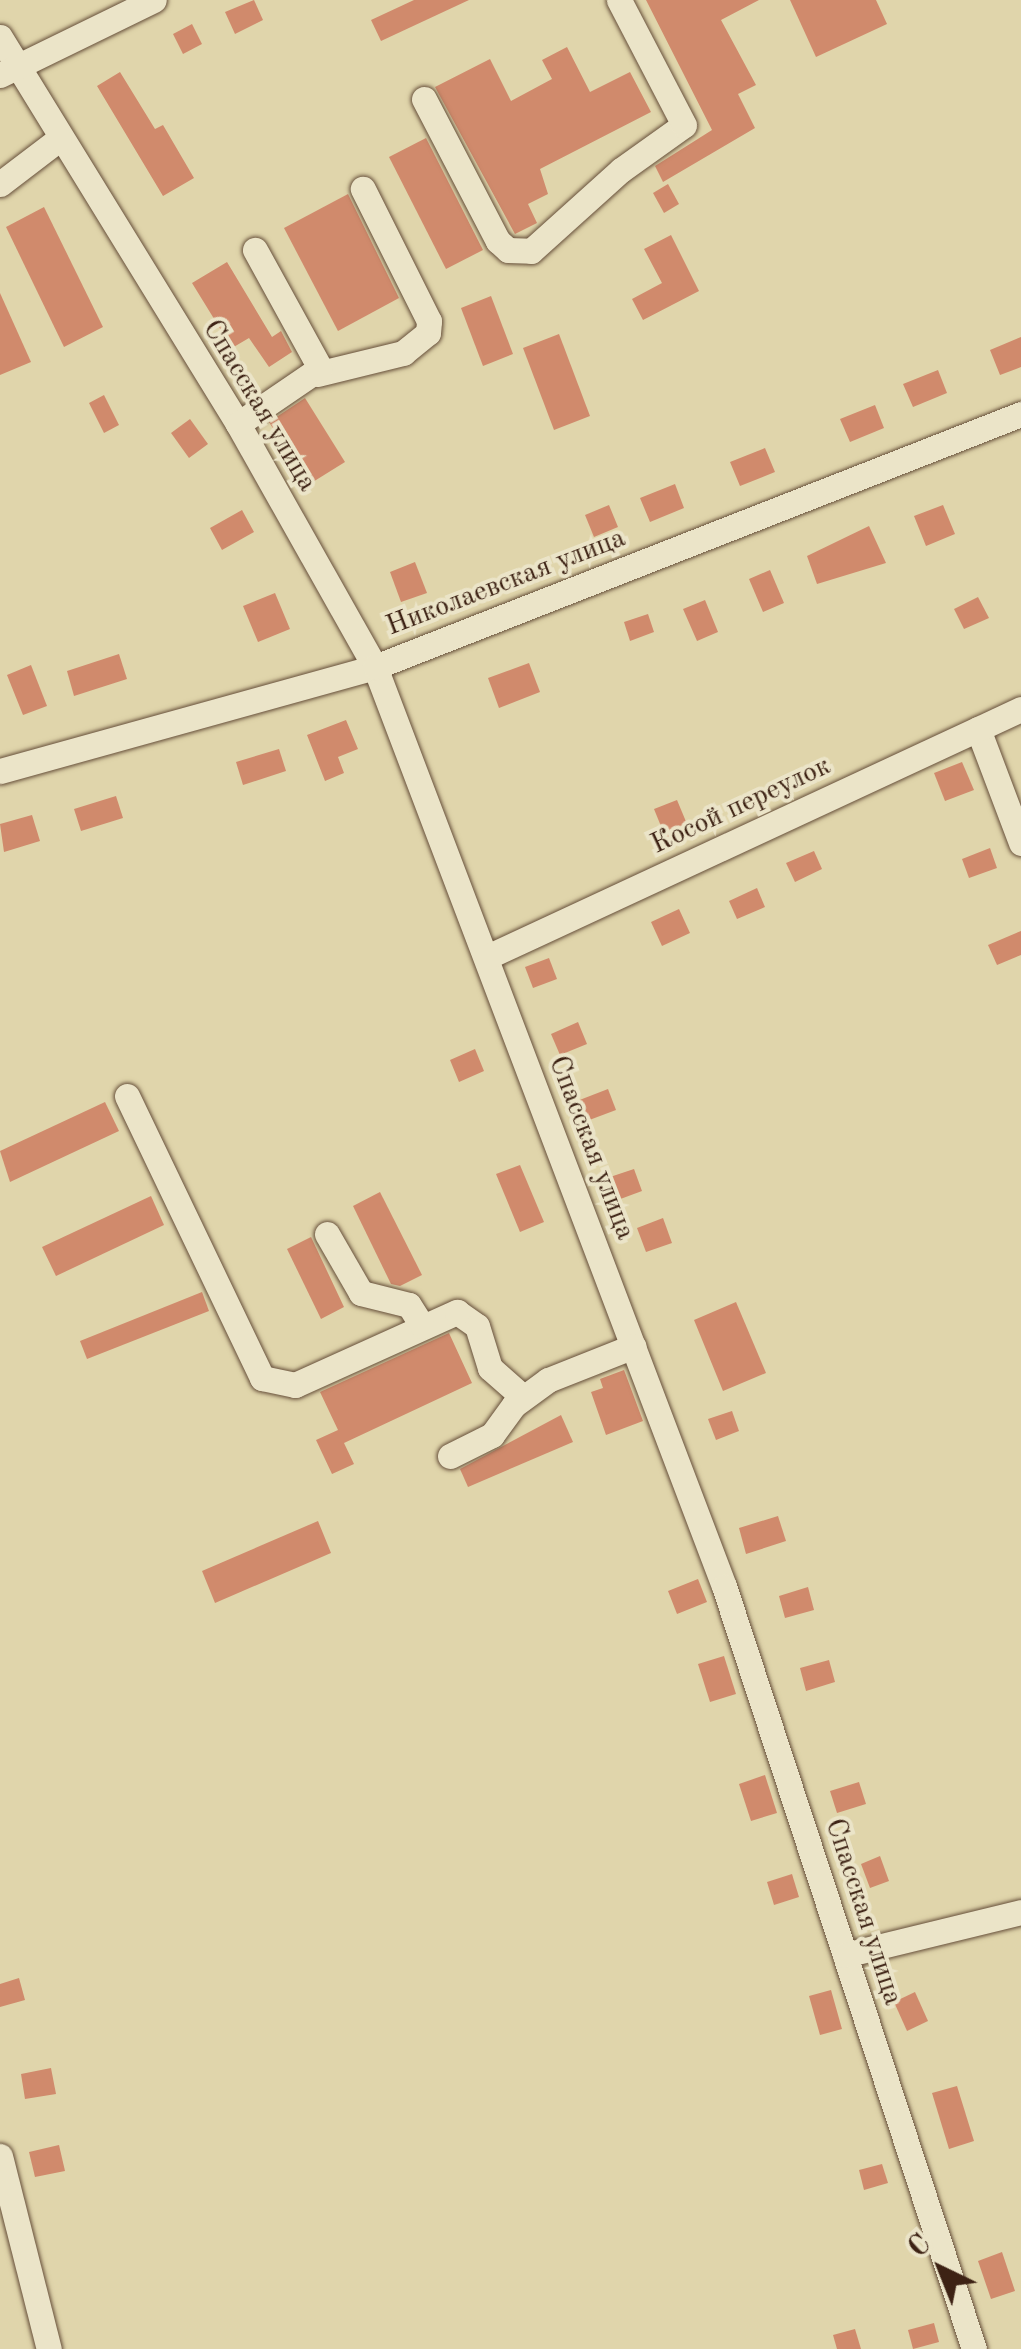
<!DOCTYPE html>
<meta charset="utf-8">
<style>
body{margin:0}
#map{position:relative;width:1021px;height:2349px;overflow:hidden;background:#e0d5ab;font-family:"Old Standard TT",serif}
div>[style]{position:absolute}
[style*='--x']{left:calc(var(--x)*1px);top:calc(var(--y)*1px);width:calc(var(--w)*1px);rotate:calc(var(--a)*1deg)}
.building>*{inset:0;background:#d08a6c}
.roads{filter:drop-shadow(0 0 2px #664f3a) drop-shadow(0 0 2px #664f3a)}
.minor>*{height:25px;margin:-12.5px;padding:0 12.5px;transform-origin:12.5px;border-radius:12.5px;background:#ebe4c8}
span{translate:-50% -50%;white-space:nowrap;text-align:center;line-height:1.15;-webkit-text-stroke:8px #ebe4c8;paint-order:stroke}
.street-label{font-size:28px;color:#3d2214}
.north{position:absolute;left:891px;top:2219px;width:100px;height:100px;-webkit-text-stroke:8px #ebe4c8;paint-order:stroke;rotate:317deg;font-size:28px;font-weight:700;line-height:40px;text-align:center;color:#3d2214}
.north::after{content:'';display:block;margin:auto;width:35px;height:45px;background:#3d2214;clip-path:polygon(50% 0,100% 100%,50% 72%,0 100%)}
</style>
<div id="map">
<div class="building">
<i style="clip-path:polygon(254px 0,263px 20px,235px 34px,225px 12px)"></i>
<i style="clip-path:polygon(414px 0,469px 0,381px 41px,371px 20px)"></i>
<i style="clip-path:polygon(646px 0,759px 0,721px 20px,756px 85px,738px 94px,755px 128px,663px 182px,655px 166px,712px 130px)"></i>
<i style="clip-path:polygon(790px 0,876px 0,887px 24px,816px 57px)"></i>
<i style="clip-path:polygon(192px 24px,202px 44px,183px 54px,173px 34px)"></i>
<i style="clip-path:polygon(567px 47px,590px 92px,630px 72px,651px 112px,540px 169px,548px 194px,528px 204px,537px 223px,515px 234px,435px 87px,490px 59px,511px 101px,552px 79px,542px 60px)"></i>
<i style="clip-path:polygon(120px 72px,155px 129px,163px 125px,194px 178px,163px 196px,97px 86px)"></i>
<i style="clip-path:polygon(426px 138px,483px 250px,446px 269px,389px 157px)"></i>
<i style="clip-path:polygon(668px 184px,679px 204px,664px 213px,653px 193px)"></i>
<i style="clip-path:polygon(348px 194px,399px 298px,338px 331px,284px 228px)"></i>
<i style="clip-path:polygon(44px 207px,103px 327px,64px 347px,6px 227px)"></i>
<i style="clip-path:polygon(671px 235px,699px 291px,643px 320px,632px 299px,662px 283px,644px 249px)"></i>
<i style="clip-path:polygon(227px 262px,272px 337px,281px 331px,292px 352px,269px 367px,249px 338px,232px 348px,192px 283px)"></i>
<i style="clip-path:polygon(0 293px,31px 362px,0 375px)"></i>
<i style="clip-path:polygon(491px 296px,513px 354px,483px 366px,461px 308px)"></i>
<i style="clip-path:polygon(559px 334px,590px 416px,554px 430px,523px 348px)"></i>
<i style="clip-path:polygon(1021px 337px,1021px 367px,1000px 375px,990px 350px)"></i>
<i style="clip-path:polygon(938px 370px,947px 393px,913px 407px,903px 384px)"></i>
<i style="clip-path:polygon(104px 395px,119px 425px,104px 433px,89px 403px)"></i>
<i style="clip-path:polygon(305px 398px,345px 462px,308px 485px,269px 422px)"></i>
<i style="clip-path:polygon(875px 405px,884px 428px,850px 442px,840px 419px)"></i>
<i style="clip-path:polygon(190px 419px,208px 444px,189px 458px,171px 433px)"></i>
<i style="clip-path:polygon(765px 448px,775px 472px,740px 486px,730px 462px)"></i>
<i style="clip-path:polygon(675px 484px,684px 508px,650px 522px,640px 498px)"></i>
<i style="clip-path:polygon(609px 505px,618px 527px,594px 537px,585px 515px)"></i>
<i style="clip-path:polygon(943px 505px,955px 534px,926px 546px,914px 516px)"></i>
<i style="clip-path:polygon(242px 510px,254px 532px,222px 550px,210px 528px)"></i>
<i style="clip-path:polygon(869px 526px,886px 563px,817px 584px,807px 556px)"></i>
<i style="clip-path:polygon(415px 562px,427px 593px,401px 602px,390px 572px)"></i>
<i style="clip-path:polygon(770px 570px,784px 603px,763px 612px,749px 579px)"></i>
<i style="clip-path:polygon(275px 593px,290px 629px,258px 642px,243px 606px)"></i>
<i style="clip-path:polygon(978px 597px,989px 618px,964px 629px,954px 609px)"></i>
<i style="clip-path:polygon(705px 600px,718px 632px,697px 641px,683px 609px)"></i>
<i style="clip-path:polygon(648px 614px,654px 632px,630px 641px,624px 622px)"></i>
<i style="clip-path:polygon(119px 654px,127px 679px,74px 696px,67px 671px)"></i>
<i style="clip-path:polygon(529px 663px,540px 692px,499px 708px,488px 678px)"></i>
<i style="clip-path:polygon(31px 665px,47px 706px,23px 715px,7px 675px)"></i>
<i style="clip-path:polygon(346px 720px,358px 749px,338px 757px,344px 773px,325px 781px,307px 735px)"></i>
<i style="clip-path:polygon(279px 749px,286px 771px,243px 785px,236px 762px)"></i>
<i style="clip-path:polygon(962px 762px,974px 790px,945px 801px,934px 773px)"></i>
<i style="clip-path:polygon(116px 796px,123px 818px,81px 831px,74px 809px)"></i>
<i style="clip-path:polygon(677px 800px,692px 836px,669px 846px,654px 809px)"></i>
<i style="clip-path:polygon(32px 815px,40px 841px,4px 852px,0 824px)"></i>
<i style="clip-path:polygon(990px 848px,997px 868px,969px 878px,962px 859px)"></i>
<i style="clip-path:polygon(814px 851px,822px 869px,795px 882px,786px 863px)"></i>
<i style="clip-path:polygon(757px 888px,765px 907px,737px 919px,729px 901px)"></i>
<i style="clip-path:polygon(679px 909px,690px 933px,662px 946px,651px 922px)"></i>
<i style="clip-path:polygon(1021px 931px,1021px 955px,997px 965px,988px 945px)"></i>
<i style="clip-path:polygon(549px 958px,557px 979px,533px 988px,525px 967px)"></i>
<i style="clip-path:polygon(578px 1022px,587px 1044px,560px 1055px,551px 1034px)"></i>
<i style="clip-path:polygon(475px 1049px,484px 1071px,459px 1082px,450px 1060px)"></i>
<i style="clip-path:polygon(608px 1089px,616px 1110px,584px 1122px,577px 1101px)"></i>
<i style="clip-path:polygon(105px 1102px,119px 1131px,10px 1182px,0 1151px)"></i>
<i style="clip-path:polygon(520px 1165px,544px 1222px,520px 1232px,496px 1174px)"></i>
<i style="clip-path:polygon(634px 1169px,642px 1191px,615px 1201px,607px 1178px)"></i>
<i style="clip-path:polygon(380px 1192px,422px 1275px,400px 1286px,391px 1284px,353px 1206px)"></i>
<i style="clip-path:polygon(151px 1196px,164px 1225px,56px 1276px,42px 1247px)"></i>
<i style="clip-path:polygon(663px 1218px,672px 1243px,646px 1252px,637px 1228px)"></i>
<i style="clip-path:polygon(311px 1237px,344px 1307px,321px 1319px,287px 1249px)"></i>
<i style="clip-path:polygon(202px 1292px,209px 1311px,87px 1359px,80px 1341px)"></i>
<i style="clip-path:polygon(736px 1302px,766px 1373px,723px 1391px,694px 1320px)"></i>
<i style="clip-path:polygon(449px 1333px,472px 1383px,344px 1443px,354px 1464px,332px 1474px,316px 1440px,338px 1430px,320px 1392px)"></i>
<i style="clip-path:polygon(624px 1370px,643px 1421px,606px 1435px,591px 1392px,603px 1388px,600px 1379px)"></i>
<i style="clip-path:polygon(732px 1411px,739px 1431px,716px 1440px,708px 1419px)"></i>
<i style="clip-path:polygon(561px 1415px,573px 1442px,468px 1487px,460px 1469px)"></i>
<i style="clip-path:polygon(778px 1516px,786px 1541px,746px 1554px,739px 1528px)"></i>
<i style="clip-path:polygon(318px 1521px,331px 1553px,215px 1603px,202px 1571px)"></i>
<i style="clip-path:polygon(698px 1579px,707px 1602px,677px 1614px,668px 1591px)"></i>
<i style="clip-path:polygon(808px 1587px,814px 1610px,785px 1618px,779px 1596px)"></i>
<i style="clip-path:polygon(724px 1656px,736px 1694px,710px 1702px,698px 1664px)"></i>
<i style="clip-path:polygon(829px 1660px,835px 1682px,806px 1691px,800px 1668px)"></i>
<i style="clip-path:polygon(765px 1775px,777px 1813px,751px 1821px,739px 1784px)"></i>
<i style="clip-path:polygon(859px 1782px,866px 1804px,837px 1813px,830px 1791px)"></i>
<i style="clip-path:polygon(880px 1856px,889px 1881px,870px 1888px,861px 1864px)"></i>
<i style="clip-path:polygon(792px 1874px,799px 1897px,774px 1905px,767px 1882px)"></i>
<i style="clip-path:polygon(19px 1978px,25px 2000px,0 2007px,0 1984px)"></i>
<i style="clip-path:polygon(831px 1990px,842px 2029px,820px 2035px,809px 1996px)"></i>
<i style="clip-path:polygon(915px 1992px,928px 2021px,907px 2031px,894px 2002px)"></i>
<i style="clip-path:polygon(51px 2068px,56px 2094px,25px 2099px,21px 2074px)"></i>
<i style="clip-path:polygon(957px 2086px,974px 2141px,949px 2149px,932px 2093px)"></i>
<i style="clip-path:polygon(59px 2145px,65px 2171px,35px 2177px,29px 2152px)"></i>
<i style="clip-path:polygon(882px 2164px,888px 2183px,864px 2190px,859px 2170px)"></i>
<i style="clip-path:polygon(1002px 2252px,1015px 2291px,991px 2299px,978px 2261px)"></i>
<i style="clip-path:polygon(934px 2323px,939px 2342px,913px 2349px,908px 2330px)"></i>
<i style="clip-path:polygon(855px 2329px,861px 2349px,837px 2349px,833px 2335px)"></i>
</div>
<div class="roads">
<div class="minor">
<i style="--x:0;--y:37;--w:454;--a:58.4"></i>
<i style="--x:238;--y:424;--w:279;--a:60.6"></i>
<i style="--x:375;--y:667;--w:983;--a:69.21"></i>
<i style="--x:724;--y:1586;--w:803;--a:71.86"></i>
<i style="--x:0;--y:75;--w:171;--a:-26"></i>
<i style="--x:424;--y:99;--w:160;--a:62.5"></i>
<i style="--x:498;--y:241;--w:13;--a:42"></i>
<i style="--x:508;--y:250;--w:23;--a:2"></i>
<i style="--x:531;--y:251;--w:121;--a:-42"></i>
<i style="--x:621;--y:170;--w:77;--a:-35.5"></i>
<i style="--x:684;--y:125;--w:141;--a:-117.5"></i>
<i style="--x:0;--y:184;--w:74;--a:-37.3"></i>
<i style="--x:317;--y:374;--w:89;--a:-13.7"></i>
<i style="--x:403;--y:353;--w:32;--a:-39"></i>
<i style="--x:428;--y:333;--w:12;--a:-85"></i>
<i style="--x:429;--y:321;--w:148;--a:-116.6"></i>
<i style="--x:238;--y:424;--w:99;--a:-34.3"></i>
<i style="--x:320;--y:368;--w:135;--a:-118.8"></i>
<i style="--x:978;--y:729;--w:122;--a:69.3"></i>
<i style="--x:0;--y:771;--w:389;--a:-15.5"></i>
<i style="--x:375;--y:667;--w:694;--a:-21.39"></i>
<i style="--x:487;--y:957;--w:589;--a:-24.91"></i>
<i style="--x:127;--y:1096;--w:313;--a:64.4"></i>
<i style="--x:262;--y:1378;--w:34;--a:12"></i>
<i style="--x:295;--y:1385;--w:178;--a:-24.3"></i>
<i style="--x:457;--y:1312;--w:24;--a:35"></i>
<i style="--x:477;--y:1326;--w:44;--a:72.8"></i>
<i style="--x:490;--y:1368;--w:44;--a:41.3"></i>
<i style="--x:327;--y:1234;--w:68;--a:60"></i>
<i style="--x:361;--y:1293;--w:49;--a:14"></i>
<i style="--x:409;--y:1305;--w:25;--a:58"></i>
<i style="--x:450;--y:1456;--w:47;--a:-26.6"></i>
<i style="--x:492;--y:1435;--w:37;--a:-54"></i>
<i style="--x:514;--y:1405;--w:42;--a:-36.3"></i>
<i style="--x:548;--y:1380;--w:92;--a:-21.6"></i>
<i style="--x:845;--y:1955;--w:181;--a:-13.7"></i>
<i style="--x:0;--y:2156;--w:199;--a:75.8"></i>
</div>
</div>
<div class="street-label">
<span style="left:259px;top:406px;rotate:59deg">Спасская улица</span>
<span style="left:506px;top:583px;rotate:-21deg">Николаевская улица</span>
<span style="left:741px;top:806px;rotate:-25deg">Косой переулок</span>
<span style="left:591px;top:1148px;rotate:69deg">Спасская улица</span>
<span style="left:863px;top:1912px;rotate:72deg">Спасская улица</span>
</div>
<div class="north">С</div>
</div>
